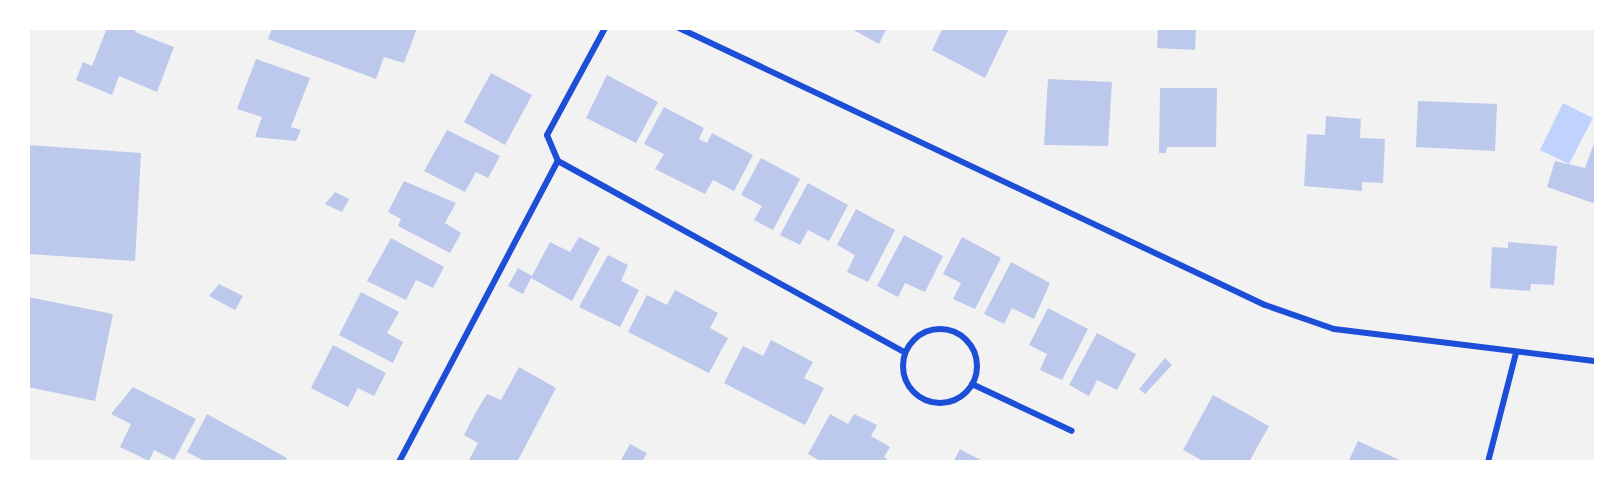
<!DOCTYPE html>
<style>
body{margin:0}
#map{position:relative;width:1624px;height:490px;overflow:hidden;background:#f2f2f2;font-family:"Exo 2",sans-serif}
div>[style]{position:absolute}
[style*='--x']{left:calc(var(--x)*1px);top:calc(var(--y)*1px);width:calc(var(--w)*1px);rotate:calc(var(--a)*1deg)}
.water>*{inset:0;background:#bfd3fe}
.building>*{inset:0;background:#bdc9ec}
.minor>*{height:6px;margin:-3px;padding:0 3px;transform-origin:3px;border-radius:3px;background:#1d4ed8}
.minor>.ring{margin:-3px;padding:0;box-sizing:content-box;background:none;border:6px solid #1d4ed8;border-radius:50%}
span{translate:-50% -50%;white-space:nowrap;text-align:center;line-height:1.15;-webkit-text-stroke:4.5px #fff;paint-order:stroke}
.frame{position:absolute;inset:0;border:30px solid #fff;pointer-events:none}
</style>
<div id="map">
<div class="water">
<i style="clip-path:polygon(1563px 103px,1593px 118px,1569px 164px,1540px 150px)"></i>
</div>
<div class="building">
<i style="clip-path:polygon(107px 28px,137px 28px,135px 32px,174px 47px,157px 92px,119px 76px,112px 95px,76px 80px,83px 62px,92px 66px)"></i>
<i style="clip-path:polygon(272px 28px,417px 28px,404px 63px,384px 57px,376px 79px,268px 39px)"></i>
<i style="clip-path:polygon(850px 28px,887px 28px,879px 44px)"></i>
<i style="clip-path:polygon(943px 28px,1009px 28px,985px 78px,932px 50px)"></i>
<i style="clip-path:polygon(1158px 28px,1196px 29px,1195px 50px,1157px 48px)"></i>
<i style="clip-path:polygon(256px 59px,310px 78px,291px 127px,301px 130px,296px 141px,255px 137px,262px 117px,237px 109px)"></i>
<i style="clip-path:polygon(491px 73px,532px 95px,505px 145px,464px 122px)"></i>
<i style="clip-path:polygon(607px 75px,658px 102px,636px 143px,586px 118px)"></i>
<i style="clip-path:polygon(1048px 79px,1112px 82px,1108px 146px,1044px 145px)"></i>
<i style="clip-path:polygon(1160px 88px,1217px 88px,1216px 147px,1167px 147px,1166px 153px,1159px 153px)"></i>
<i style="clip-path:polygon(1418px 101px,1497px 104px,1495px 151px,1416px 147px)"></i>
<i style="clip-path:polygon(664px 107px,704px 128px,699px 139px,707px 143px,712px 133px,753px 155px,734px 191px,713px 180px,705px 194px,655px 169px,664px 154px,644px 144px)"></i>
<i style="clip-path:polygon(1326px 116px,1361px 119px,1360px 138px,1385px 139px,1383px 183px,1362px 182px,1362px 191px,1304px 186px,1307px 134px,1325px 135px)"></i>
<i style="clip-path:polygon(447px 130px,500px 156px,488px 178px,476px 172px,465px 192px,424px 171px)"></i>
<i style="clip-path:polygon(1596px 138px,1596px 204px,1547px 187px,1555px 161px,1585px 168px)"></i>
<i style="clip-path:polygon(28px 145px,141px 153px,135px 261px,28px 254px)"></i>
<i style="clip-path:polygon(761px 158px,800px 179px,773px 230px,754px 220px,762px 206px,741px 195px)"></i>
<i style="clip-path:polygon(404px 181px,456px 203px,445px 223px,461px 233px,450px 253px,398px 226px,401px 219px,388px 212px)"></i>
<i style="clip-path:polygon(808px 183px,848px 205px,829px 241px,808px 230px,800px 245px,780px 235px)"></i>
<i style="clip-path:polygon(335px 192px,349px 199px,342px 212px,325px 204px)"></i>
<i style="clip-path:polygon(856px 209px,895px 230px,868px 282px,847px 272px,855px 255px,837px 245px)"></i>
<i style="clip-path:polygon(904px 235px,943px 256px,925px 292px,905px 283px,898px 297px,877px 286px)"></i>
<i style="clip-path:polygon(579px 237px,600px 248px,572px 301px,531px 278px,523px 294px,508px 286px,518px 268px,532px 276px,550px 242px,570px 252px)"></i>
<i style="clip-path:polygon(962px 237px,1001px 258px,975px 309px,953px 299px,961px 283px,943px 274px)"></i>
<i style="clip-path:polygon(391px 238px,444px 267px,433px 288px,416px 280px,406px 300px,367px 281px)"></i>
<i style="clip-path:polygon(1508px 242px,1557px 246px,1554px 285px,1531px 284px,1530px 291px,1490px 288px,1492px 247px,1508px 248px)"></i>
<i style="clip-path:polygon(608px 255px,628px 265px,621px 281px,639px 290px,620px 327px,579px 307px)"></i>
<i style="clip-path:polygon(1011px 262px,1050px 283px,1034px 319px,1012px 308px,1004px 324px,984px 314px)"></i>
<i style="clip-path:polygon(219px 284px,243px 296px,235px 310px,209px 296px)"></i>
<i style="clip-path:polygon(675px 290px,718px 313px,710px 328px,728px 338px,709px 373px,628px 332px,647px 295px,667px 305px)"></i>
<i style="clip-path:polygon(361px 292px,399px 312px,387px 333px,403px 342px,393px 363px,339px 335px)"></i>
<i style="clip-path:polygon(28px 297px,113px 314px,95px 401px,28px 387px)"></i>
<i style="clip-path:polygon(1048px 308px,1088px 329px,1062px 380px,1040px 370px,1047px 354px,1029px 345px)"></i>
<i style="clip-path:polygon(1097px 333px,1136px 354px,1117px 390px,1097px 380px,1089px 396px,1069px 385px)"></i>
<i style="clip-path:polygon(771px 340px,813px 362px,804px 378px,824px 388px,805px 425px,724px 383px,743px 346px,763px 356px)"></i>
<i style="clip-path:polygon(333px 345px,386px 373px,374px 396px,358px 388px,348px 407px,311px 388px)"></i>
<i style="clip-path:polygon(1165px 358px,1172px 365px,1145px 394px,1139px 389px)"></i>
<i style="clip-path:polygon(519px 367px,556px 388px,517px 462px,468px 462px,478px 443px,464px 435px,476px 412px,487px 394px,501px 400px)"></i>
<i style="clip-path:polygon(133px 387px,196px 419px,174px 460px,154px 450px,149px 461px,120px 447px,131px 424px,111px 414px)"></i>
<i style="clip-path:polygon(1213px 395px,1269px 426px,1249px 462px,1205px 462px,1183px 450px)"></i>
<i style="clip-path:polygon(207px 414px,287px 458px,285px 462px,206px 462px,187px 452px)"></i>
<i style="clip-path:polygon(830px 414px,848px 424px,854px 414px,877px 425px,871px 436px,890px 447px,884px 457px,891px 462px,822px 462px,808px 454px)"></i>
<i style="clip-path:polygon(1358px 441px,1404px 462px,1348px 462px)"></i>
<i style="clip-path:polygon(630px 444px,647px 453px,642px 462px,620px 462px)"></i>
<i style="clip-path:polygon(960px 449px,965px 452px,985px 462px,953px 462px)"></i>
</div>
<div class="minor">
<i style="--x:679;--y:28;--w:648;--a:25.3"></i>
<i style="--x:1265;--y:305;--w:73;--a:19.2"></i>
<i style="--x:1334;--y:329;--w:264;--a:7"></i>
<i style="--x:558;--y:161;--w:28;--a:-113"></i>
<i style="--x:547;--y:135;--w:122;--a:-61.5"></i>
<i class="ring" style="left:903px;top:329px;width:68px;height:68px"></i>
<i style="--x:972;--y:384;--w:110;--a:25.2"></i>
<i style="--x:399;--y:462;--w:340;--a:-62.2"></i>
<i style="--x:558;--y:161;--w:395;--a:28.9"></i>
<i style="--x:1488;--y:462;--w:113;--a:-75.6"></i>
</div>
<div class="frame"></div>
</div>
